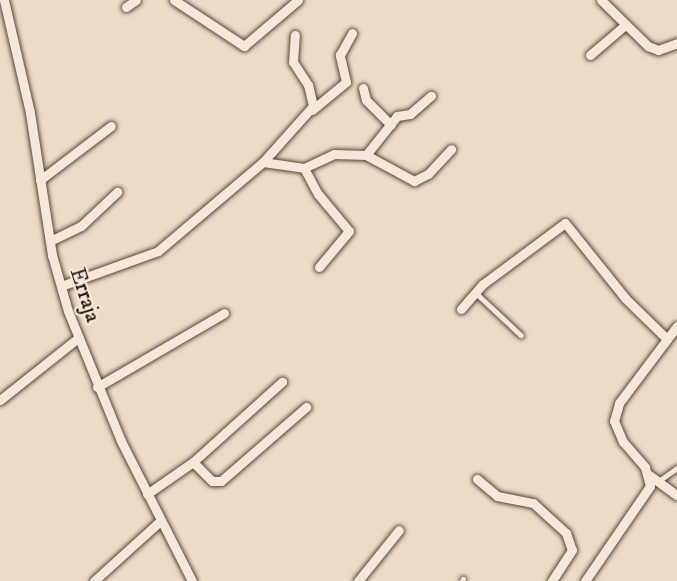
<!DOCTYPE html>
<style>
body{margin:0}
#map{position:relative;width:677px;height:581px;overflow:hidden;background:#eddcc5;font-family:"IM FELL DW Pica",serif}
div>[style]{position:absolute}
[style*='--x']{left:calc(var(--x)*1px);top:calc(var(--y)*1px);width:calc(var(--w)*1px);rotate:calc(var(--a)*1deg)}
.roads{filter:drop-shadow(0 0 2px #554837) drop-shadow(0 0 2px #554837)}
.service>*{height:4.5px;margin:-2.25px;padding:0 2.25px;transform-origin:2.25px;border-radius:2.25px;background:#f3e8d9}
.minor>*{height:9px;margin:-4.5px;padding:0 4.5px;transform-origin:4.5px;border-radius:4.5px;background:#f3e8d9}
span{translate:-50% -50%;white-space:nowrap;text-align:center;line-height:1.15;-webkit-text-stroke:4.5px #f3e8d9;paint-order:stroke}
.street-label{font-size:22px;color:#221708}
</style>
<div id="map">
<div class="roads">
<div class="service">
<i style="--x:475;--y:292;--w:63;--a:43.1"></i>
<i style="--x:660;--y:480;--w:21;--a:-35"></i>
<i style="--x:462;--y:581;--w:2;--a:-63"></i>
</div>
<div class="minor">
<i style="--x:4;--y:0;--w:116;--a:77"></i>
<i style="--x:30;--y:113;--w:144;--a:81.2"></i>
<i style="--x:52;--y:255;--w:58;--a:74.1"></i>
<i style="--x:68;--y:311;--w:140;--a:67.8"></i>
<i style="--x:121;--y:441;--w:157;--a:63.1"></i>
<i style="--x:174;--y:0;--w:84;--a:33.3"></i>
<i style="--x:244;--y:46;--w:71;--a:-40.4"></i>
<i style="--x:601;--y:0;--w:66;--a:44.4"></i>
<i style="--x:648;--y:46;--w:11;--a:22"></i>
<i style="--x:658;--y:50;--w:20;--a:-20"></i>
<i style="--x:126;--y:7;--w:12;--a:-35"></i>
<i style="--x:590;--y:55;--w:46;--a:-40.6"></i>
<i style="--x:363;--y:88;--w:12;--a:76"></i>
<i style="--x:366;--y:100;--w:35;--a:45"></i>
<i style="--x:312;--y:110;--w:44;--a:-39.5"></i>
<i style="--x:346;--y:82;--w:28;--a:-103"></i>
<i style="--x:340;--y:55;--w:25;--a:-61"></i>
<i style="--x:366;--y:155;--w:50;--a:-51.5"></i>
<i style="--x:397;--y:116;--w:13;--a:-9"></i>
<i style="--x:410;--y:114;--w:28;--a:-41"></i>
<i style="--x:263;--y:162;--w:75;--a:-48.2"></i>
<i style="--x:313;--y:106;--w:22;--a:-103"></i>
<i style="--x:308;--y:85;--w:27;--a:-123"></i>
<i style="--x:293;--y:62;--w:27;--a:-86"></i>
<i style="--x:304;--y:168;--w:30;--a:62"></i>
<i style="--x:318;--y:194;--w:48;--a:50"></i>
<i style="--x:349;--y:231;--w:47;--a:129.8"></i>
<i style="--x:40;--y:180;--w:89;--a:-37.3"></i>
<i style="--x:50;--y:241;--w:34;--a:-26"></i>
<i style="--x:81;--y:226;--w:50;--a:-43.4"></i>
<i style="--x:61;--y:286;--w:103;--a:-19.8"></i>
<i style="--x:158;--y:251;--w:138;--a:-40.3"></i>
<i style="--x:263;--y:162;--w:41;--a:8.3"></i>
<i style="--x:304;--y:168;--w:33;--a:-25"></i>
<i style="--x:334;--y:154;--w:32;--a:2"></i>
<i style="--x:366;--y:155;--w:55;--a:28.4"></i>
<i style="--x:414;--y:181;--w:16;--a:-27"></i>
<i style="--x:428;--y:174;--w:34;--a:-47"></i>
<i style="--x:461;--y:309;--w:33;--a:-49"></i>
<i style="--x:483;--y:284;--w:102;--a:-36.6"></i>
<i style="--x:565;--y:223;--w:96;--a:51.3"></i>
<i style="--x:625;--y:298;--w:59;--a:44.3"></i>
<i style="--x:97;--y:387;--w:147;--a:-30.2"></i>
<i style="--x:0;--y:400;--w:100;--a:-38.5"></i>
<i style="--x:193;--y:462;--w:27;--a:45"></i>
<i style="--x:212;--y:481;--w:9;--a:0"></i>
<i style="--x:221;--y:481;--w:113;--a:-41"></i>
<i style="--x:649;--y:475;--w:34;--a:36"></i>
<i style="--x:477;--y:479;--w:26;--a:40"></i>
<i style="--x:497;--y:496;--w:37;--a:11"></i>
<i style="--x:533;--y:503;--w:45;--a:42.3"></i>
<i style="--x:566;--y:533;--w:18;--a:71"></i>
<i style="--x:572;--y:550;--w:37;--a:123"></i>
<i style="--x:147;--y:494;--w:56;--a:-34.8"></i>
<i style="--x:193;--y:462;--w:120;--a:-42"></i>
<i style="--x:94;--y:581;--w:88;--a:-42.2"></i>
<i style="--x:358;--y:581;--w:65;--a:-51.2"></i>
<i style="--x:585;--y:581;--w:115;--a:-55.6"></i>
<i style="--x:650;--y:486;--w:20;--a:-105"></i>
<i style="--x:645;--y:467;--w:33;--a:-131"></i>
<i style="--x:623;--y:442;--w:23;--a:-113"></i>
<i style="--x:614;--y:421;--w:19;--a:-74"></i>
<i style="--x:619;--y:403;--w:96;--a:-53"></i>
</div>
</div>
<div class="street-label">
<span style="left:85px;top:295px;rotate:72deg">Erraja</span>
</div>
</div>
